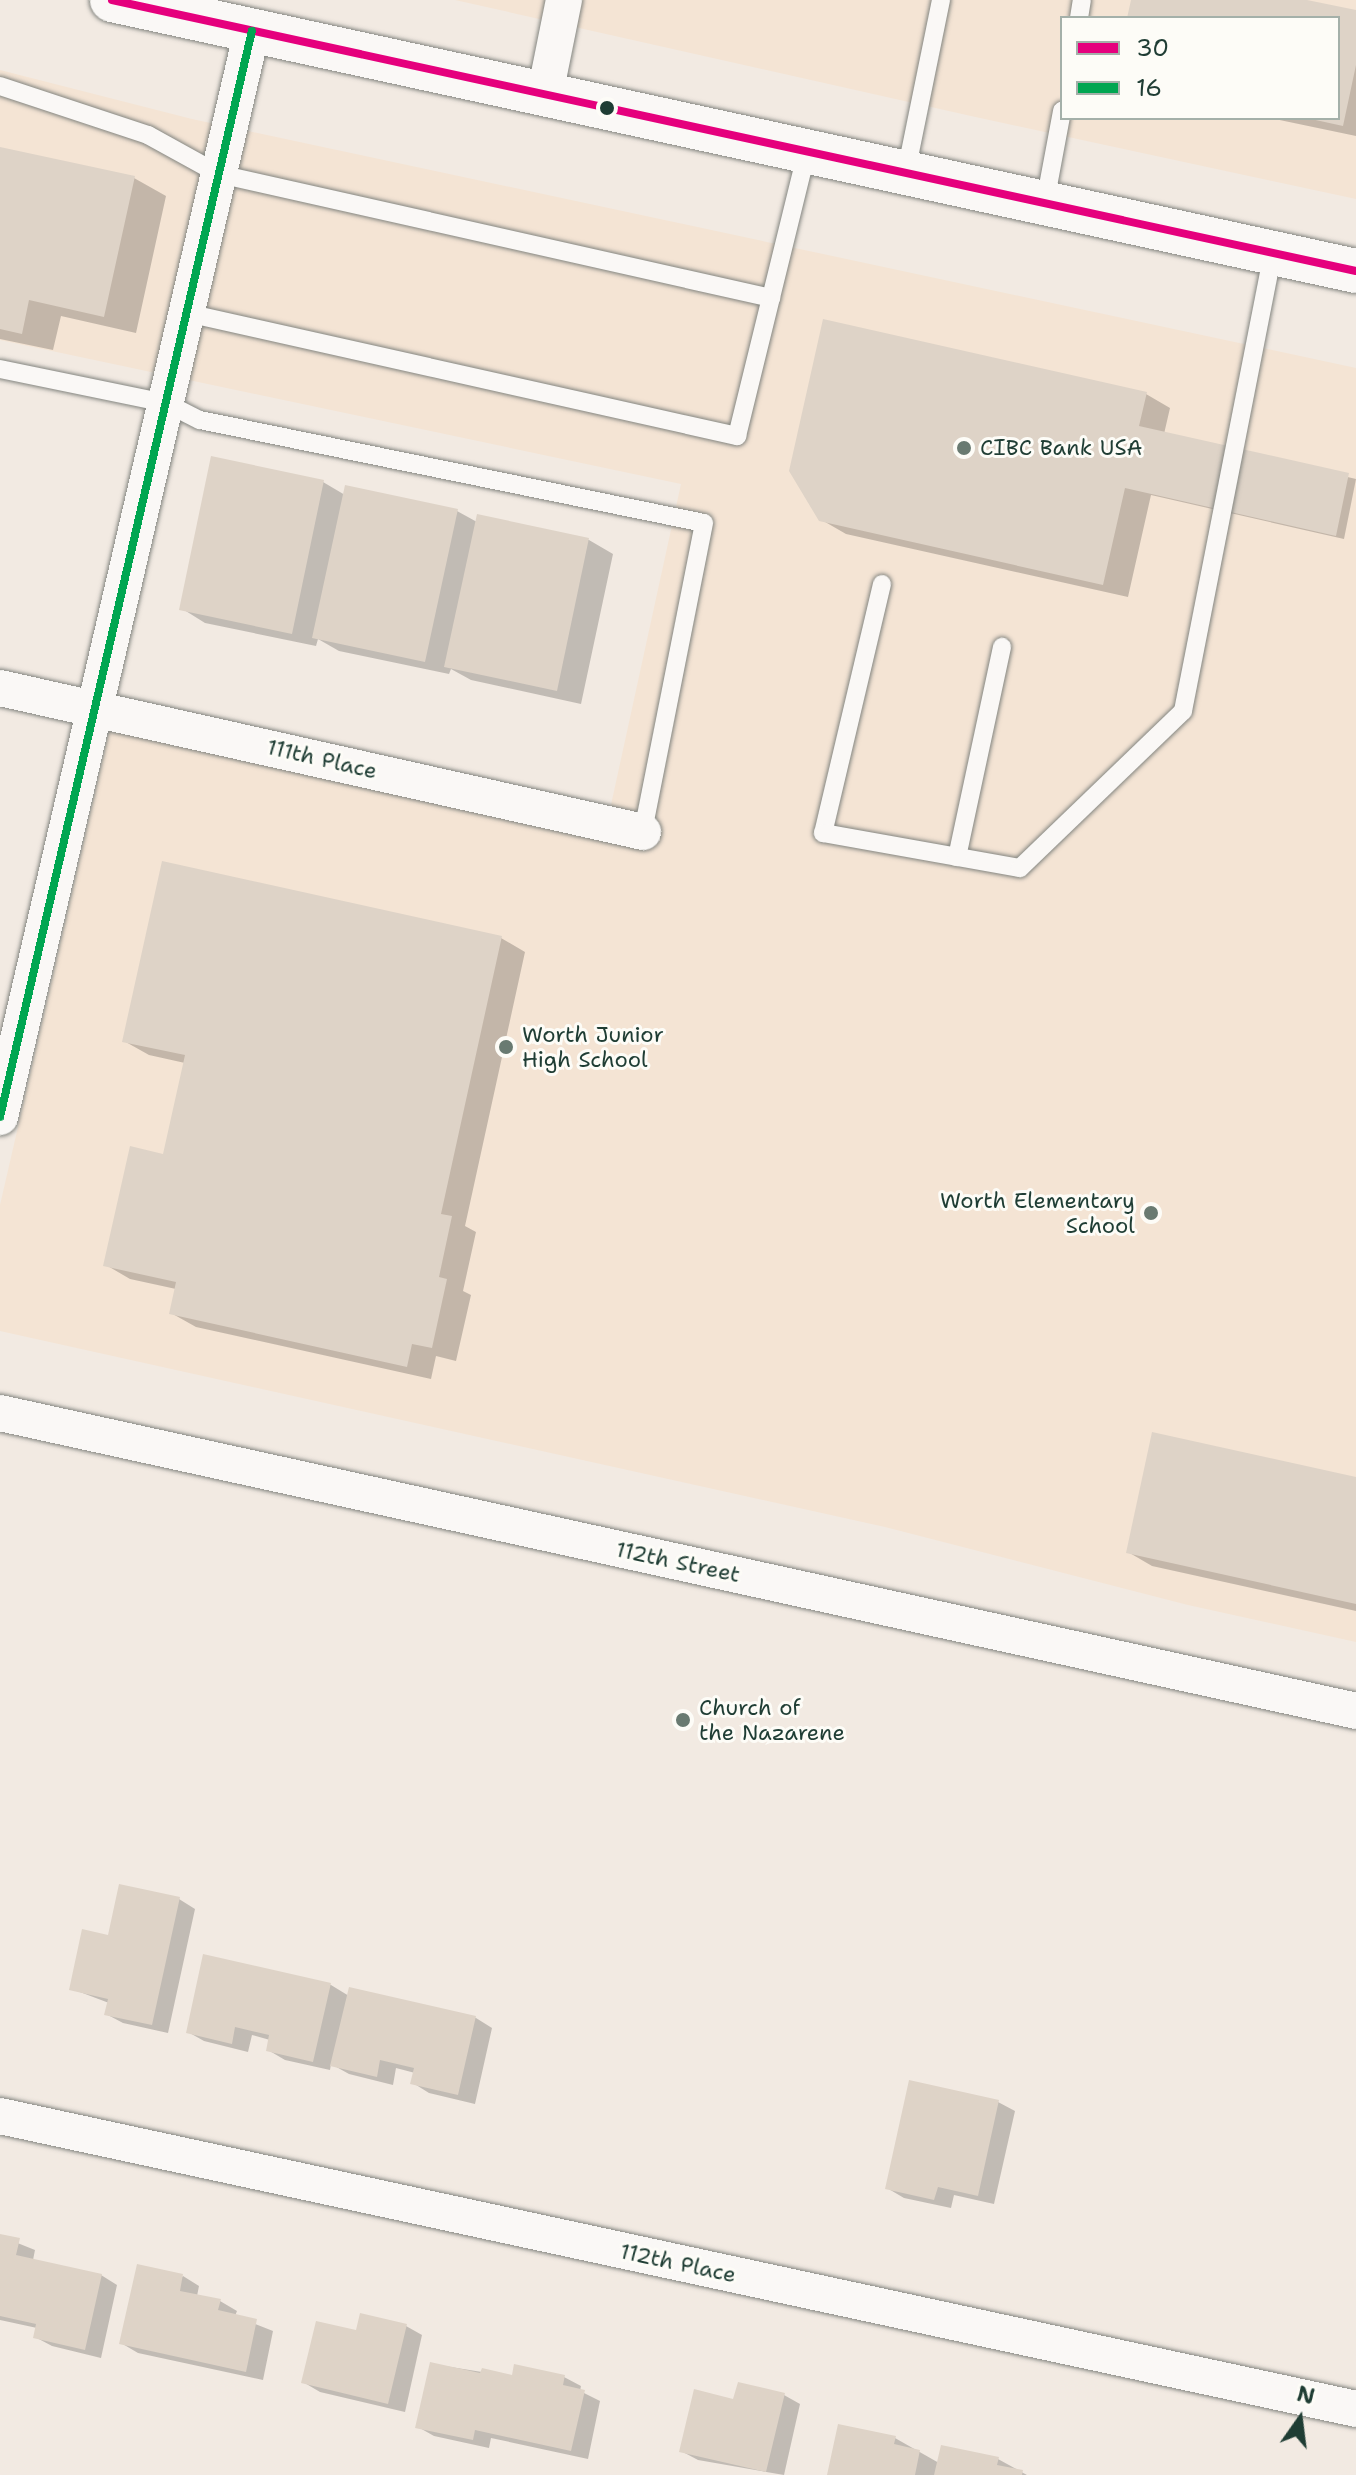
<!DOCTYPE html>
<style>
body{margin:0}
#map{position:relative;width:1356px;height:2475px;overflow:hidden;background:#f2eae2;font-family:"Shantell Sans",sans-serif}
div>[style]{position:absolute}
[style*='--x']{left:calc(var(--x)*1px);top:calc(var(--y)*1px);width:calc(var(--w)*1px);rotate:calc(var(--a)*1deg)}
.built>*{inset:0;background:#f4e4d4}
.shadow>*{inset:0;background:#0003}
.building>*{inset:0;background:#ded3c7}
.roads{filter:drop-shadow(0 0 2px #838580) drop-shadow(0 0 2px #838580)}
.lane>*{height:18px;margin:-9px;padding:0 9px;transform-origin:9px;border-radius:9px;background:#faf8f6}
.street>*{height:36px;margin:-18px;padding:0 18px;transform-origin:18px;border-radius:18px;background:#faf8f6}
.secondary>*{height:44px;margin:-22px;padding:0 22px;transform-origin:22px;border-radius:22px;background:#faf8f6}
.bus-1>*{height:8px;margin:-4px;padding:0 4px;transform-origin:4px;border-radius:4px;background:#e5007d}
.bus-2>*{height:8px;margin:-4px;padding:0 4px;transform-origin:4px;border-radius:4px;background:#00a651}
.dots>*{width:22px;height:22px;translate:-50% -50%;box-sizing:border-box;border:4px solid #fdfcf7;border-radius:50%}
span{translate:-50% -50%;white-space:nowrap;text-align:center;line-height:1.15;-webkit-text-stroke:6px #fdfcf7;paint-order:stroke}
.poi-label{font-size:22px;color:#1f3d34}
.left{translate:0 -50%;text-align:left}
.right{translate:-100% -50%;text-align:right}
.street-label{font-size:22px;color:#1f3d34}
.legend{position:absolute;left:1060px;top:16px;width:280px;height:104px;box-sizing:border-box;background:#fdfcf7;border:2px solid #a4b0a9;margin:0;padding:10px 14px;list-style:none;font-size:24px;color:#1f3d34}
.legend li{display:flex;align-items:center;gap:16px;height:40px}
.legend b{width:40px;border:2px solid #a4b0a9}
.north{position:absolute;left:1260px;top:2379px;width:80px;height:80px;-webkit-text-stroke:6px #fdfcf7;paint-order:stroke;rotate:14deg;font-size:22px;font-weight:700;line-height:32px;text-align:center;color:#1f3d34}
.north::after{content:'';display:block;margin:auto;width:28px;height:36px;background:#1f3d34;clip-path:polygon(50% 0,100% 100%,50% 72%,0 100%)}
</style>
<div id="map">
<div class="built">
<i style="clip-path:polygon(evenodd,455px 0,1356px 0,1356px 199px,971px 116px,455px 0,1062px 18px,1338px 18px,1338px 118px,1062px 118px,1062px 18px)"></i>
<i style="clip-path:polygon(0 70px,192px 119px,1356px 368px,1356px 1642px,1188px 1605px,885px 1527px,0 1331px,0 1205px,116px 702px,609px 814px,681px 484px,0 340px)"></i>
</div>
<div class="shadow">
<i style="clip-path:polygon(1133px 0,1298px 0,1356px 12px,1356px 136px,1270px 118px,1338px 118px,1338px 18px,1129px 18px)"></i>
<i style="clip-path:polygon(0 149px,134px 178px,166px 196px,136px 333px,61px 316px,53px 350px,0 339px)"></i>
<i style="clip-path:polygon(1146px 394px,1170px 408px,1164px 434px,1356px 479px,1344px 539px,1151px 495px,1128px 597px,846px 534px,820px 519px)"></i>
<i style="clip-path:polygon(323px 482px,345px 495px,457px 511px,477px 522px,589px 540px,613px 554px,581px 704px,471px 680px,451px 669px,449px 674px,339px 651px,318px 639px,316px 646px,205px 623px,181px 608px)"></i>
<i style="clip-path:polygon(501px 938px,525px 952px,465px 1226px,476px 1232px,463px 1291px,471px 1295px,456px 1361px,436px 1356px,431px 1379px,196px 1327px,171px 1313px,176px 1289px,130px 1279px,106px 1265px,165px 1156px,185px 1063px,149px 1055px,124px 1041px)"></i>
<i style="clip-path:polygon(1356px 1479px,1356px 1611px,1152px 1566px,1128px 1552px)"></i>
<i style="clip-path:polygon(179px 1899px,195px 1909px,168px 2033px,123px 2023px,106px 2014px,109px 2003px,72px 1989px,110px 1937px)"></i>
<i style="clip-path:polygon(205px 1956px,331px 1985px,349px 1996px,350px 1989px,476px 2018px,492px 2028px,475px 2104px,429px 2093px,413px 2083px,415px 2073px,396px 2068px,393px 2085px,349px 2074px,331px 2064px,330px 2070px,285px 2060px,268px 2050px,270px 2040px,252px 2035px,248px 2052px,204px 2041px,188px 2032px)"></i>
<i style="clip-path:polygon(998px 2102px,1015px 2111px,994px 2204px,954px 2195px,951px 2208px,904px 2198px,887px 2188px)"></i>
<i style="clip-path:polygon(0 2236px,35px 2250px,33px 2260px,101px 2275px,117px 2285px,101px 2358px,52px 2346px,35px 2337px,37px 2328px,0 2320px)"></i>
<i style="clip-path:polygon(183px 2276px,199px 2286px,197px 2296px,220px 2301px,237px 2311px,235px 2316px,273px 2331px,263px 2380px,138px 2353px,121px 2343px)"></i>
<i style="clip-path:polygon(406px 2326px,422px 2335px,405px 2412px,320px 2392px,303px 2382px,357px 2332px)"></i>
<i style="clip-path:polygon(432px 2364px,513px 2377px,564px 2377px,581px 2386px,580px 2391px,600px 2401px,588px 2459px,491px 2438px,489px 2448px,434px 2436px,418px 2427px)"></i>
<i style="clip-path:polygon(784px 2395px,800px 2404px,784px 2475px,698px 2460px,681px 2451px,735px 2401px)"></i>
<i style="clip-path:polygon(895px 2438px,939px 2463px,998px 2459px,1027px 2475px,829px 2475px)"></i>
</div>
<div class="building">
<i style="clip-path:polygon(1131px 0,1307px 0,1356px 10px,1356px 65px,1343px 126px,1311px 119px,1338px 118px,1338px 18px,1127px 18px)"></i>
<i style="clip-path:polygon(0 147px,135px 176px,104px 317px,29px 300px,22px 334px,0 329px)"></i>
<i style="clip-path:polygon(823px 319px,1147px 392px,1139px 426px,1349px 473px,1336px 536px,1125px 488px,1103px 585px,819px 521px,789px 471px)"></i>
<i style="clip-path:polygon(211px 456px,324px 480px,292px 634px,179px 610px)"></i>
<i style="clip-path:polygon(345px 485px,458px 509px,425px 662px,312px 638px)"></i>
<i style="clip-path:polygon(477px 514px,589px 538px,557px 691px,444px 667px)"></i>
<i style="clip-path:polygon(162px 861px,502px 936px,441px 1214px,452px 1216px,439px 1277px,447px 1279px,432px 1348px,412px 1344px,407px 1367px,169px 1314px,176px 1282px,103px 1266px,130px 1146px,163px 1154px,185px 1055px,122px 1042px)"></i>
<i style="clip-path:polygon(1152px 1432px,1356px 1477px,1356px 1604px,1126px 1553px)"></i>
<i style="clip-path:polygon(119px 1884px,180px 1897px,152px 2025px,104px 2015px,108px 1999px,69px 1990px,82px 1929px,108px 1935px)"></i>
<i style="clip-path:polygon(203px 1954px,331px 1983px,313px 2062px,266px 2051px,269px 2035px,235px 2027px,232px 2044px,186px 2033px)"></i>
<i style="clip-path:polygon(349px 1987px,476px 2016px,458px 2095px,410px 2084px,414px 2068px,380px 2060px,377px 2077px,330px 2066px)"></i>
<i style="clip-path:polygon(909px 2080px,999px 2100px,978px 2196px,938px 2187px,934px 2200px,885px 2189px)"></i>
<i style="clip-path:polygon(0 2234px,20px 2238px,16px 2255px,102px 2274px,85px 2350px,33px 2338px,36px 2324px,0 2316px)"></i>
<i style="clip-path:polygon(137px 2264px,183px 2274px,180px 2291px,221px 2299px,218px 2310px,257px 2319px,246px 2372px,119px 2344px)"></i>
<i style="clip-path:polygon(360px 2313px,407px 2324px,388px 2404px,301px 2383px,316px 2321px,356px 2330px)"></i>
<i style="clip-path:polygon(430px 2362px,480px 2373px,482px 2368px,512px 2375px,514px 2364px,565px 2375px,563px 2385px,585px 2390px,571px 2451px,475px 2430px,473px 2440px,415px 2428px)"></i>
<i style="clip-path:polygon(738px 2382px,785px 2393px,766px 2472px,679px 2452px,694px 2389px,733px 2399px)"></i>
<i style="clip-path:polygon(838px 2424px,896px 2436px,894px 2444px,920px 2450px,915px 2475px,827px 2475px)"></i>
<i style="clip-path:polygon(941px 2445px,999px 2457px,997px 2465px,1023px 2470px,1022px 2475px,934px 2475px)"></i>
</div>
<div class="roads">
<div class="lane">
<i style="--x:1079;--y:18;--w:18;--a:-81"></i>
<i style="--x:0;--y:86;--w:156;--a:18.3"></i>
<i style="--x:148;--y:135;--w:81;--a:28.8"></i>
<i style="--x:219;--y:174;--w:566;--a:12.66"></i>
<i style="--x:906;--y:172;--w:176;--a:-78.5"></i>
<i style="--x:1045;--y:202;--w:93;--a:-79.4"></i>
<i style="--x:187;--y:313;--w:564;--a:12.61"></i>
<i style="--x:737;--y:436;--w:293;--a:-76.2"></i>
<i style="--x:0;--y:369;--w:169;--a:11.6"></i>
<i style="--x:166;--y:403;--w:38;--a:27"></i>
<i style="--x:200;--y:420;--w:514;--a:11.55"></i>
<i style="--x:704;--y:523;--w:315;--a:101.2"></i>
<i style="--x:882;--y:584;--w:256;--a:103.3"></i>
<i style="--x:823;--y:833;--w:200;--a:10.1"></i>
<i style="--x:1020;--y:868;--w:226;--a:-43.9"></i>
<i style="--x:1183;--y:711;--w:468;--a:-78.9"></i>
<i style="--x:957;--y:857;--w:215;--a:-77.9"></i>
</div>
<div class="street">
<i style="--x:545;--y:94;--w:96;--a:-78.6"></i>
<i style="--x:0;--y:688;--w:659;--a:12.62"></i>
<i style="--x:0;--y:1117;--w:1115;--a:-76.94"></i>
<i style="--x:0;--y:1413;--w:1388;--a:12.39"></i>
<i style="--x:0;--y:2116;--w:1387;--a:12.19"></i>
</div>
<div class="secondary">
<i style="--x:112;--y:0;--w:1273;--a:12.29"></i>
</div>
</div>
<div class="bus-1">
<i style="--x:112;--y:0;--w:1273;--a:12.29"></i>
</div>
<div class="bus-2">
<i style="--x:0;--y:1117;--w:1115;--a:-76.94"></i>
</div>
<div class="dots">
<i style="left:607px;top:108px;background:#1f3d34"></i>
<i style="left:964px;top:448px;background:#697a71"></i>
<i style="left:506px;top:1047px;background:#697a71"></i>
<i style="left:1151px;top:1213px;background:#697a71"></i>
<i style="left:683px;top:1720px;background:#697a71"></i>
</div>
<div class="poi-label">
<span class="left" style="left:980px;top:448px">CIBC Bank USA</span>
<span class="left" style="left:522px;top:1047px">Worth Junior<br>High School</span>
<span class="right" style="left:1135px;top:1213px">Worth Elementary<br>School</span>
<span class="left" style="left:699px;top:1720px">Church of<br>the Nazarene</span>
</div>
<div class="street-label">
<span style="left:322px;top:759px;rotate:13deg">111th Place</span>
<span style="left:678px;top:1562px;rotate:12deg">112th Street</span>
<span style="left:678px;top:2263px;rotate:12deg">112th Place</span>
</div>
<ul class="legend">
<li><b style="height:10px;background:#e5007d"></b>30</li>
<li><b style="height:10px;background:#00a651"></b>16</li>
</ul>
<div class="north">N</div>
</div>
